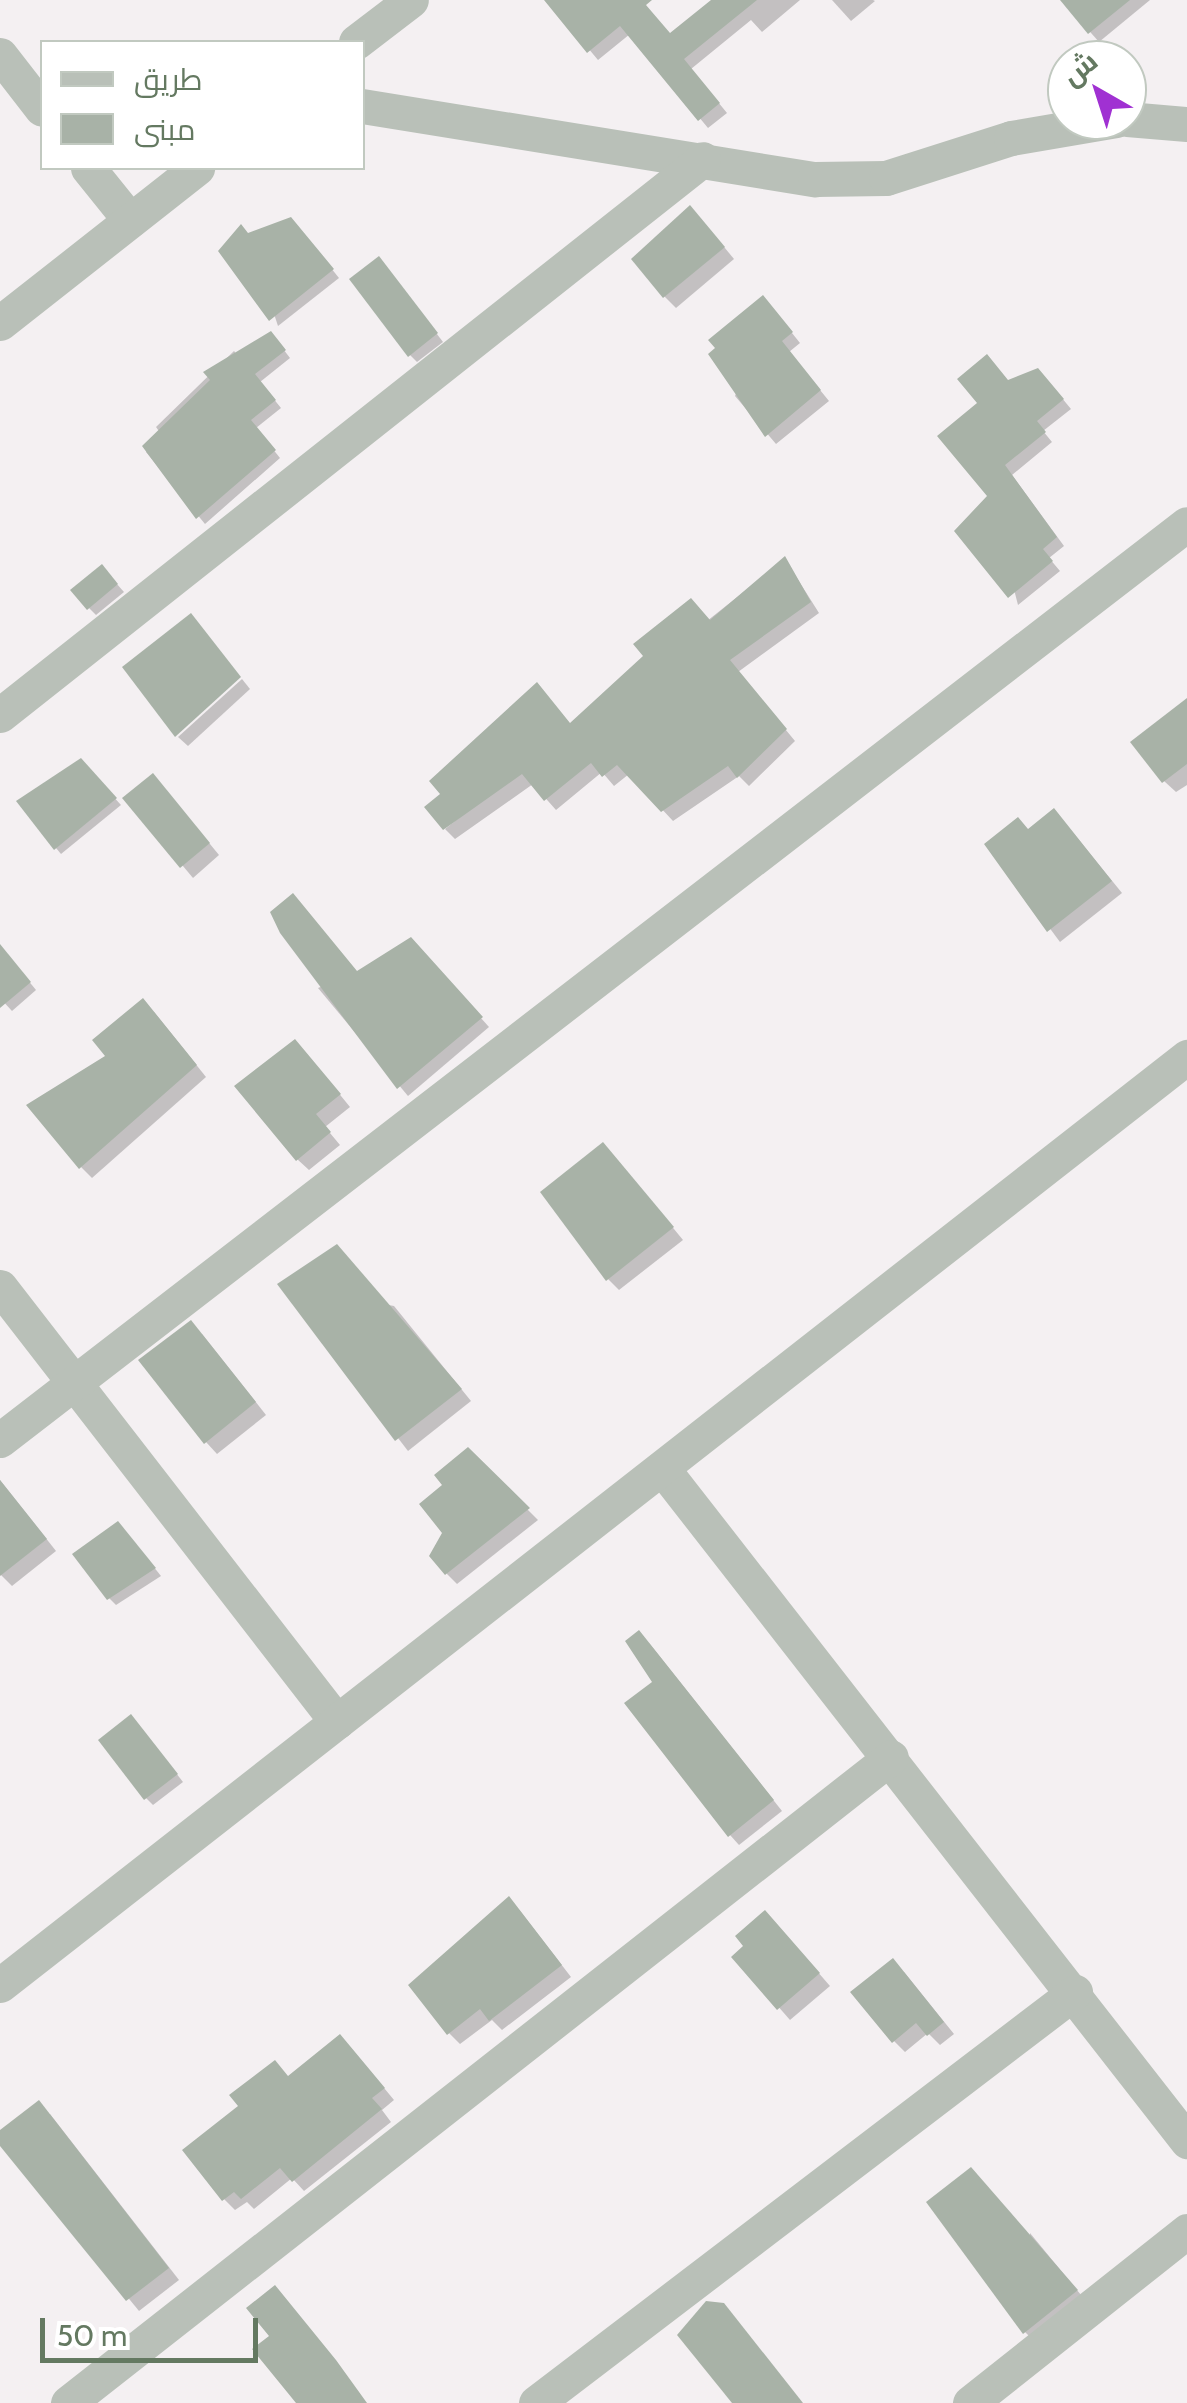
<!DOCTYPE html>
<meta charset="utf-8">
<style>
body{margin:0}
#map{position:relative;width:1187px;height:2403px;overflow:hidden;background:#f4f0f2;font-family:Cabin,Cairo,sans-serif}
div>[style]{position:absolute}
[style*='--x']{left:calc(var(--x)*1px);top:calc(var(--y)*1px);width:calc(var(--w)*1px);rotate:calc(var(--a)*1deg)}
.shadow>*{inset:0;background:#0003}
.building>*{inset:0;background:#a8b2a7}
.street>*{height:35px;margin:-17.5px;padding:0 17.5px;transform-origin:17.5px;border-radius:17.5px;background:#b9c0b8}
span{translate:-50% -50%;white-space:nowrap;text-align:center;line-height:1.15;-webkit-text-stroke:10px #fff;paint-order:stroke}
.legend{position:absolute;left:40px;top:40px;width:325px;height:130px;box-sizing:border-box;background:#fff;border:2px solid #c1c9c0;margin:0;padding:12px 18px;list-style:none;font-size:30px;color:#647961}
.legend li{display:flex;align-items:center;gap:20px;height:50px}
.legend b{width:50px;border:2px solid #c1c9c0}
.north{position:absolute;left:1047px;top:40px;width:100px;height:100px;box-sizing:border-box;background:#fff;border:2px solid #c1c9c0;border-radius:50%;rotate:321deg;font-size:28px;font-weight:700;line-height:40px;text-align:center;color:#647961}
.north::after{content:'';display:block;margin:auto;width:35px;height:45px;background:#a031d2;clip-path:polygon(50% 0,100% 100%,50% 72%,0 100%)}
.scale{position:absolute;left:40px;top:2318px;width:218px;height:45px;box-sizing:border-box;border:5px solid #647961;border-top:0;padding-left:12px;font-size:30px;line-height:35px;white-space:nowrap;color:#647961;-webkit-text-stroke:8px #fff;paint-order:stroke}
</style>
<div id="map">
<div class="shadow">
<i style="clip-path:polygon(548px 0,641px 0,670px 36px,715px 0,800px 0,762px 32px,751px 20px,691px 69px,727px 113px,708px 128px,630px 34px,598px 60px)"></i>
<i style="clip-path:polygon(832px 0,873px 0,875px 1px,851px 21px)"></i>
<i style="clip-path:polygon(1062px 0,1150px 0,1099px 42px)"></i>
<i style="clip-path:polygon(701px 219px,734px 259px,676px 308px,664px 296px)"></i>
<i style="clip-path:polygon(298px 227px,339px 278px,278px 326px,248px 235px)"></i>
<i style="clip-path:polygon(386px 267px,443px 342px,417px 362px,410px 355px)"></i>
<i style="clip-path:polygon(772px 308px,800px 343px,789px 352px,829px 401px,776px 444px,735px 396px)"></i>
<i style="clip-path:polygon(277px 341px,290px 358px,260px 382px,281px 408px,256px 428px,280px 458px,205px 524px,146px 452px,161px 434px,156px 427px,234px 351px,241px 359px)"></i>
<i style="clip-path:polygon(1047px 380px,1071px 409px,1043px 431px,1052px 442px,1012px 475px,1064px 546px,1049px 558px,1060px 571px,1018px 605px,990px 496px,1008px 382px)"></i>
<i style="clip-path:polygon(785px 559px,819px 613px,738px 672px,795px 741px,749px 786px,739px 776px,673px 821px,629px 774px,614px 786px,602px 772px,556px 810px,533px 784px,455px 839px,445px 829px)"></i>
<i style="clip-path:polygon(108px 574px,124px 592px,96px 615px,89px 608px)"></i>
<i style="clip-path:polygon(242px 679px,250px 689px,188px 746px,178px 737px)"></i>
<i style="clip-path:polygon(1187px 707px,1187px 785px,1176px 792px,1164px 781px)"></i>
<i style="clip-path:polygon(81px 761px,121px 805px,61px 854px,56px 848px)"></i>
<i style="clip-path:polygon(164px 788px,219px 855px,193px 878px,126px 798px)"></i>
<i style="clip-path:polygon(1065px 823px,1122px 893px,1060px 942px,987px 844px)"></i>
<i style="clip-path:polygon(0 946px,36px 990px,12px 1011px,0 998px)"></i>
<i style="clip-path:polygon(419px 949px,489px 1027px,408px 1096px,318px 988px)"></i>
<i style="clip-path:polygon(154px 1012px,206px 1077px,92px 1178px,81px 1167px)"></i>
<i style="clip-path:polygon(306px 1053px,350px 1107px,325px 1127px,340px 1145px,309px 1170px,297px 1159px)"></i>
<i style="clip-path:polygon(614px 1156px,683px 1240px,619px 1290px,608px 1279px)"></i>
<i style="clip-path:polygon(280px 1285px,394px 1306px,471px 1401px,408px 1451px)"></i>
<i style="clip-path:polygon(202px 1334px,266px 1415px,217px 1454px,206px 1442px)"></i>
<i style="clip-path:polygon(468px 1450px,538px 1520px,457px 1584px,447px 1574px,446px 1486px)"></i>
<i style="clip-path:polygon(0 1480px,56px 1551px,12px 1586px,0 1574px)"></i>
<i style="clip-path:polygon(125px 1531px,161px 1576px,116px 1605px,109px 1598px)"></i>
<i style="clip-path:polygon(649px 1643px,782px 1811px,739px 1845px,730px 1835px)"></i>
<i style="clip-path:polygon(138px 1724px,183px 1782px,153px 1805px,146px 1798px)"></i>
<i style="clip-path:polygon(520px 1911px,571px 1977px,502px 2030px,492px 2020px,460px 2044px,449px 2033px)"></i>
<i style="clip-path:polygon(776px 1924px,830px 1986px,790px 2020px,735px 1957px)"></i>
<i style="clip-path:polygon(904px 1972px,954px 2034px,940px 2045px,928px 2033px,905px 2052px,894px 2041px)"></i>
<i style="clip-path:polygon(351px 2048px,394px 2100px,382px 2110px,391px 2122px,304px 2191px,292px 2178px,254px 2209px,247px 2202px,235px 2210px,224px 2199px,289px 2079px)"></i>
<i style="clip-path:polygon(50px 2114px,179px 2280px,139px 2311px,0 2141px,0 2133px)"></i>
<i style="clip-path:polygon(1030px 2233px,1086px 2301px,1035px 2342px,1025px 2332px)"></i>
</div>
<div class="building">
<i style="clip-path:polygon(544px 0,652px 0,646px 5px,670px 33px,711px 0,757px 0,684px 59px,720px 103px,698px 121px,620px 26px,587px 53px)"></i>
<i style="clip-path:polygon(1060px 0,1130px 0,1088px 34px)"></i>
<i style="clip-path:polygon(690px 205px,725px 247px,663px 298px,631px 259px)"></i>
<i style="clip-path:polygon(291px 217px,334px 269px,269px 321px,218px 251px,241px 224px,248px 233px)"></i>
<i style="clip-path:polygon(379px 256px,438px 333px,408px 357px,349px 279px)"></i>
<i style="clip-path:polygon(763px 295px,793px 332px,782px 341px,821px 390px,765px 437px,708px 354px,715px 348px,708px 340px)"></i>
<i style="clip-path:polygon(271px 331px,286px 350px,255px 374px,276px 400px,251px 420px,276px 450px,196px 519px,142px 446px,210px 380px,203px 372px)"></i>
<i style="clip-path:polygon(987px 354px,1008px 380px,1038px 368px,1064px 399px,1037px 421px,1046px 432px,1005px 465px,1057px 537px,1043px 549px,1053px 561px,1008px 598px,954px 531px,987px 496px,937px 436px,977px 403px,957px 379px)"></i>
<i style="clip-path:polygon(785px 556px,811px 602px,730px 660px,787px 729px,737px 778px,728px 766px,661px 812px,617px 765px,602px 777px,591px 763px,544px 801px,522px 774px,443px 830px,424px 807px,440px 794px,429px 781px,537px 682px,570px 723px,643px 656px,633px 644px,691px 598px,710px 620px)"></i>
<i style="clip-path:polygon(102px 564px,118px 584px,87px 610px,70px 590px)"></i>
<i style="clip-path:polygon(191px 613px,241px 677px,175px 737px,122px 667px)"></i>
<i style="clip-path:polygon(1187px 698px,1187px 764px,1162px 783px,1130px 742px)"></i>
<i style="clip-path:polygon(81px 758px,117px 798px,54px 850px,16px 801px)"></i>
<i style="clip-path:polygon(153px 773px,210px 843px,180px 868px,122px 798px)"></i>
<i style="clip-path:polygon(1054px 808px,1112px 881px,1047px 932px,984px 844px,1018px 817px,1028px 829px)"></i>
<i style="clip-path:polygon(293px 893px,357px 971px,411px 937px,483px 1017px,397px 1089px,280px 933px,270px 912px)"></i>
<i style="clip-path:polygon(0 944px,31px 982px,0 1008px)"></i>
<i style="clip-path:polygon(143px 998px,197px 1065px,79px 1169px,26px 1105px,105px 1056px,92px 1040px)"></i>
<i style="clip-path:polygon(295px 1039px,341px 1094px,316px 1114px,331px 1132px,296px 1161px,234px 1086px)"></i>
<i style="clip-path:polygon(603px 1142px,674px 1227px,606px 1281px,540px 1192px)"></i>
<i style="clip-path:polygon(337px 1244px,462px 1389px,395px 1441px,277px 1284px)"></i>
<i style="clip-path:polygon(191px 1320px,256px 1402px,204px 1444px,138px 1360px)"></i>
<i style="clip-path:polygon(468px 1447px,530px 1508px,445px 1575px,429px 1556px,442px 1533px,419px 1504px,442px 1485px,434px 1475px)"></i>
<i style="clip-path:polygon(0 1480px,47px 1539px,0 1576px)"></i>
<i style="clip-path:polygon(118px 1521px,156px 1568px,107px 1600px,72px 1554px)"></i>
<i style="clip-path:polygon(639px 1630px,774px 1800px,728px 1837px,624px 1703px,652px 1682px,625px 1641px)"></i>
<i style="clip-path:polygon(131px 1714px,178px 1774px,144px 1800px,98px 1740px)"></i>
<i style="clip-path:polygon(509px 1896px,562px 1965px,489px 2021px,480px 2009px,447px 2035px,408px 1985px)"></i>
<i style="clip-path:polygon(765px 1910px,820px 1973px,777px 2010px,731px 1957px,743px 1946px,735px 1936px)"></i>
<i style="clip-path:polygon(893px 1958px,944px 2022px,927px 2036px,916px 2023px,892px 2043px,850px 1992px)"></i>
<i style="clip-path:polygon(340px 2034px,385px 2088px,372px 2098px,382px 2109px,292px 2182px,280px 2168px,241px 2199px,234px 2192px,222px 2201px,182px 2150px,238px 2106px,229px 2095px,275px 2060px,288px 2076px)"></i>
<i style="clip-path:polygon(39px 2100px,169px 2268px,126px 2301px,0 2146px,0 2130px)"></i>
<i style="clip-path:polygon(971px 2167px,1078px 2290px,1023px 2334px,926px 2202px)"></i>
<i style="clip-path:polygon(275px 2285px,336px 2360px,367px 2403px,296px 2403px,252px 2349px,269px 2336px,246px 2308px)"></i>
<i style="clip-path:polygon(706px 2301px,724px 2303px,803px 2403px,732px 2403px,677px 2335px)"></i>
</div>
<div class="street">
<i style="--x:356;--y:42;--w:69;--a:-37.4"></i>
<i style="--x:0;--y:55;--w:68;--a:52.1"></i>
<i style="--x:362;--y:106;--w:459;--a:9.2"></i>
<i style="--x:815;--y:179;--w:71;--a:-0.8"></i>
<i style="--x:886;--y:178;--w:131;--a:-17.7"></i>
<i style="--x:1011;--y:138;--w:107;--a:-9.7"></i>
<i style="--x:1127;--y:119;--w:60;--a:4.8"></i>
<i style="--x:88;--y:168;--w:67;--a:51.1"></i>
<i style="--x:0;--y:323;--w:251;--a:-38.2"></i>
<i style="--x:0;--y:715;--w:896;--a:-38.34"></i>
<i style="--x:0;--y:1287;--w:550;--a:52.23"></i>
<i style="--x:0;--y:1440;--w:1499;--a:-37.66"></i>
<i style="--x:662;--y:1468;--w:854;--a:52.04"></i>
<i style="--x:0;--y:1985;--w:1507;--a:-38.02"></i>
<i style="--x:68;--y:2403;--w:1046;--a:-38.13"></i>
<i style="--x:536;--y:2403;--w:678;--a:-37.33"></i>
<i style="--x:970;--y:2403;--w:277;--a:-38.4"></i>
</div>
<ul class="legend">
<li><b style="height:12px;background:#b9c0b8"></b>طريق</li>
<li><b style="height:28px;background:#a8b2a7"></b>مبنى</li>
</ul>
<div class="north">ش</div>
<div class="scale">50 m</div>
</div>
